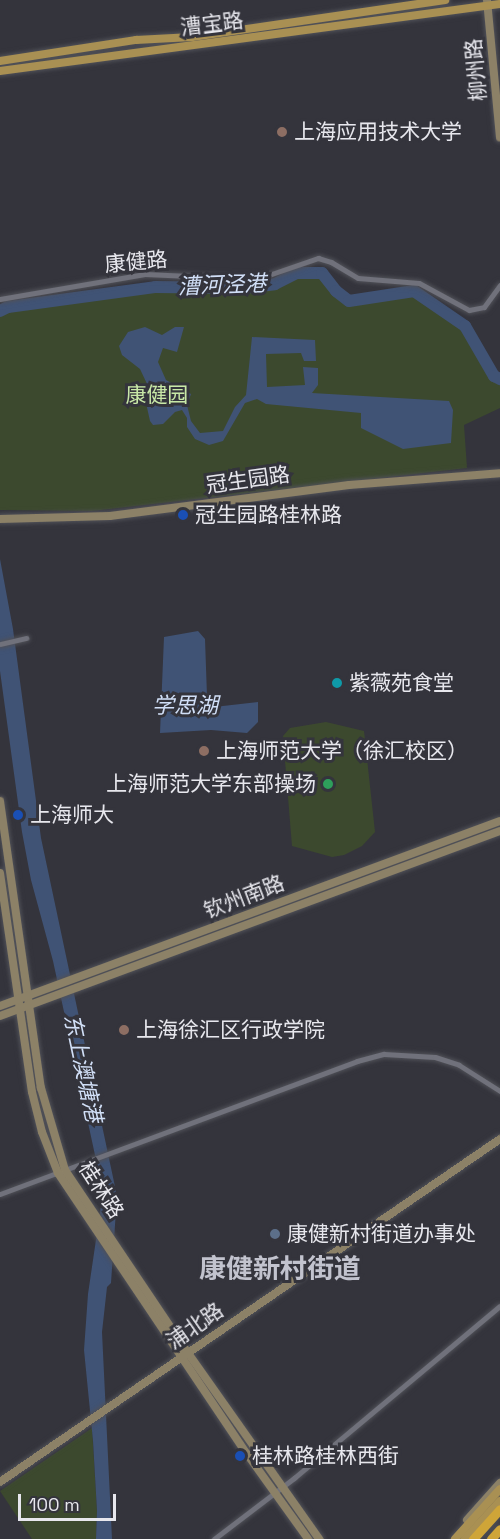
<!DOCTYPE html>
<meta charset="utf-8">
<style>
body{margin:0}
#map{position:relative;width:500px;height:1539px;overflow:hidden;background:#34343c;font-family:"Space Grotesk","Noto Sans SC",sans-serif}
div>[style]{position:absolute}
[style*='--x']{left:calc(var(--x)*1px);top:calc(var(--y)*1px);width:calc(var(--w)*1px);rotate:calc(var(--a)*1deg)}
.green>*{inset:0;background:#3c492e}
.water>*{inset:0;background:#405375}
.river>*{height:12px;margin:-6px;padding:0 6px;transform-origin:6px;border-radius:6px;background:#405375}
.roads{filter:drop-shadow(0 0 2px #505158) drop-shadow(0 0 2px #505158)}
.street>*{height:5px;margin:-2.5px;padding:0 2.5px;transform-origin:2.5px;border-radius:2.5px;background:#70717b}
.secondary>*{height:8px;margin:-4px;padding:0 4px;transform-origin:4px;border-radius:4px;background:#8c8167}
.primary>*{height:8px;margin:-4px;padding:0 4px;transform-origin:4px;border-radius:4px;background:#a99053}
.highway>*{height:9px;margin:-4.5px;padding:0 4.5px;transform-origin:4.5px;border-radius:4.5px;background:#cfa538}
.dots>*{width:16px;height:16px;translate:-50% -50%;box-sizing:border-box;border:3px solid #34343c;border-radius:50%}
span{translate:-50% -50%;white-space:nowrap;text-align:center;line-height:1.15;-webkit-text-stroke:6px #34343c;paint-order:stroke}
.street-label{font-size:21px;color:#e7e7ed}
.poi-label{font-size:21px;color:#e7e7ed}
.left{translate:0 -50%;text-align:left}
.right{translate:-100% -50%;text-align:right}
.park-label{font-size:21px;color:#c8e8a7}
.water-label{font-size:22px;color:#d1dff7;font-style:italic}
.district-label{font-size:27px;color:#c2c3ce;font-weight:700}
.scale{position:absolute;left:18px;top:1494px;width:98px;height:27px;box-sizing:border-box;border:3px solid #e7e7ed;border-top:0;padding-left:8px;font-size:18px;line-height:21px;white-space:nowrap;color:#e7e7ed;-webkit-text-stroke:4px #34343c;paint-order:stroke}
</style>
<div id="map">
<div class="green">
<i style="clip-path:polygon(297px 273px,322px 273px,336px 291px,350px 301px,414px 291px,465px 326px,494px 376px,500px 379px,500px 408px,464px 425px,467px 468px,92px 511px,0 510px,0 313px,8px 307px,155px 287px,244px 288px,275px 284px)"></i>
<i style="clip-path:polygon(326px 722px,364px 731px,375px 832px,362px 846px,344px 855px,332px 857px,292px 846px,283px 736px,290px 728px)"></i>
<i style="clip-path:polygon(92px 1428px,97px 1511px,96px 1539px,32px 1539px,0 1491px)"></i>
</div>
<div class="water">
<i style="clip-path:polygon(145px 327px,162px 335px,175px 327px,184px 327px,177px 352px,163px 348px,158px 362px,166px 380px,191px 394px,187px 405px,191px 421px,200px 433px,223px 431px,235px 407px,246px 395px,252px 337px,315px 340px,316px 361px,304px 361px,301px 353px,266px 354px,267px 387px,305px 385px,303px 367px,318px 368px,318px 385px,312px 393px,449px 401px,453px 410px,451px 443px,403px 449px,361px 428px,361px 413px,266px 404px,257px 399px,245px 403px,223px 441px,209px 445px,195px 439px,187px 427px,187px 418px,182px 410px,175px 412px,163px 424px,153px 425px,150px 421px,146px 403px,148px 386px,140px 369px,122px 355px,119px 346px,128px 332px)"></i>
<i style="clip-path:polygon(0 559px,13px 629px,41px 838px,117px 1196px,111px 1283px,107px 1287px,102px 1332px,112px 1539px,96px 1539px,97px 1511px,93px 1441px,84px 1350px,88px 1294px,103px 1192px,53px 961px,31px 880px,22px 832px,0 671px)"></i>
<i style="clip-path:polygon(198px 631px,205px 639px,207px 696px,214px 707px,258px 702px,258px 722px,247px 733px,211px 730px,160px 733px,164px 637px)"></i>
</div>
<div class="river">
<i style="--x:0;--y:311;--w:9;--a:-27"></i>
<i style="--x:8;--y:307;--w:148;--a:-7.7"></i>
<i style="--x:155;--y:287;--w:89;--a:0.6"></i>
<i style="--x:244;--y:288;--w:31;--a:-7"></i>
<i style="--x:275;--y:284;--w:25;--a:-27"></i>
<i style="--x:297;--y:273;--w:25;--a:0"></i>
<i style="--x:322;--y:273;--w:23;--a:52"></i>
<i style="--x:336;--y:291;--w:16;--a:38"></i>
<i style="--x:349;--y:301;--w:66;--a:-8.7"></i>
<i style="--x:414;--y:291;--w:62;--a:34.5"></i>
<i style="--x:465;--y:326;--w:58;--a:59.9"></i>
<i style="--x:494;--y:376;--w:7;--a:27"></i>
</div>
<div class="roads">
<div class="street">
<i style="--x:0;--y:299;--w:147;--a:-9.8"></i>
<i style="--x:145;--y:274;--w:112;--a:2.6"></i>
<i style="--x:257;--y:279;--w:65;--a:-19"></i>
<i style="--x:318;--y:258;--w:14;--a:17"></i>
<i style="--x:331;--y:262;--w:31;--a:31"></i>
<i style="--x:358;--y:278;--w:61;--a:4.7"></i>
<i style="--x:419;--y:283;--w:57;--a:28.4"></i>
<i style="--x:469;--y:310;--w:15;--a:-11"></i>
<i style="--x:484;--y:307;--w:27;--a:-54"></i>
<i style="--x:0;--y:644;--w:27;--a:-13"></i>
<i style="--x:0;--y:1194;--w:381;--a:-20.4"></i>
<i style="--x:357;--y:1061;--w:28;--a:-15"></i>
<i style="--x:384;--y:1054;--w:51;--a:3.4"></i>
<i style="--x:435;--y:1057;--w:25;--a:18"></i>
<i style="--x:459;--y:1065;--w:49;--a:32.4"></i>
<i style="--x:214;--y:1539;--w:101;--a:-37.3"></i>
<i style="--x:294;--y:1478;--w:268;--a:-39.9"></i>
</div>
<div class="secondary">
<i style="--x:487;--y:0;--w:138;--a:84.6"></i>
<i style="--x:0;--y:519;--w:110;--a:-1.6"></i>
<i style="--x:110;--y:516;--w:241;--a:-7.4"></i>
<i style="--x:349;--y:485;--w:151;--a:-4.5"></i>
<i style="--x:0;--y:801;--w:290;--a:81.9"></i>
<i style="--x:41;--y:1088;--w:85;--a:73.7"></i>
<i style="--x:65;--y:1170;--w:220;--a:56.1"></i>
<i style="--x:188;--y:1353;--w:228;--a:54.8"></i>
<i style="--x:0;--y:873;--w:221;--a:81.7"></i>
<i style="--x:32;--y:1092;--w:41;--a:76"></i>
<i style="--x:42;--y:1132;--w:44;--a:68.7"></i>
<i style="--x:58;--y:1173;--w:339;--a:56.1"></i>
<i style="--x:247;--y:1454;--w:105;--a:54.3"></i>
<i style="--x:0;--y:1006;--w:533;--a:-20.3"></i>
<i style="--x:0;--y:1016;--w:533;--a:-20.3"></i>
<i style="--x:0;--y:1482;--w:606;--a:-34.45"></i>
<i style="--x:467;--y:1520;--w:50;--a:-48.3"></i>
</div>
<div class="primary">
<i style="--x:0;--y:61;--w:138;--a:-8.8"></i>
<i style="--x:136;--y:40;--w:56;--a:-3.1"></i>
<i style="--x:192;--y:37;--w:256;--a:-8.3"></i>
<i style="--x:0;--y:71;--w:504;--a:-7.63"></i>
<i style="--x:455;--y:1539;--w:67;--a:-48"></i>
<i style="--x:465;--y:1539;--w:52;--a:-47.4"></i>
</div>
<div class="highway">
<i style="--x:473;--y:1539;--w:40;--a:-48"></i>
<i style="--x:491;--y:1539;--w:13;--a:-48"></i>
</div>
</div>
<div class="dots">
<i style="left:282px;top:132px;background:#8d6e63"></i>
<i style="left:183px;top:515px;background:#1a4fb4"></i>
<i style="left:337px;top:683px;background:#0f9aa8"></i>
<i style="left:204px;top:751px;background:#8d6e63"></i>
<i style="left:328px;top:784px;background:#2e9e5b"></i>
<i style="left:18px;top:815px;background:#1a4fb4"></i>
<i style="left:124px;top:1030px;background:#8d6e63"></i>
<i style="left:275px;top:1234px;background:#5c6f8a"></i>
<i style="left:240px;top:1456px;background:#1a4fb4"></i>
</div>
<div class="street-label">
<span style="left:212px;top:24px;rotate:-7deg">漕宝路</span>
<span style="left:476px;top:70px;rotate:-95deg">柳州路</span>
<span style="left:136px;top:262px;rotate:-5deg">康健路</span>
<span style="left:248px;top:480px;rotate:-8deg">冠生园路</span>
<span style="left:244px;top:897px;rotate:-21deg">钦州南路</span>
<span style="left:101px;top:1190px;rotate:57deg">桂林路</span>
<span style="left:195px;top:1326px;rotate:-35deg">浦北路</span>
</div>
<div class="poi-label">
<span class="left" style="left:294px;top:132px">上海应用技术大学</span>
<span class="left" style="left:195px;top:515px">冠生园路桂林路</span>
<span class="left" style="left:349px;top:683px">紫薇苑食堂</span>
<span class="left" style="left:216px;top:751px">上海师范大学（徐汇校区）</span>
<span class="right" style="left:316px;top:784px">上海师范大学东部操场</span>
<span class="left" style="left:30px;top:815px">上海师大</span>
<span class="left" style="left:136px;top:1030px">上海徐汇区行政学院</span>
<span class="left" style="left:287px;top:1234px">康健新村街道办事处</span>
<span class="left" style="left:252px;top:1456px">桂林路桂林西街</span>
</div>
<div class="park-label">
<span style="left:157px;top:395px">康健园</span>
</div>
<div class="water-label">
<span style="left:222px;top:285px;rotate:-2deg">漕河泾港</span>
<span style="left:185px;top:706px">学思湖</span>
<span style="left:83px;top:1068px;rotate:78deg">东上澳塘港</span>
</div>
<div class="district-label">
<span style="left:280px;top:1269px">康健新村街道</span>
</div>
<div class="scale">100 m</div>
</div>
